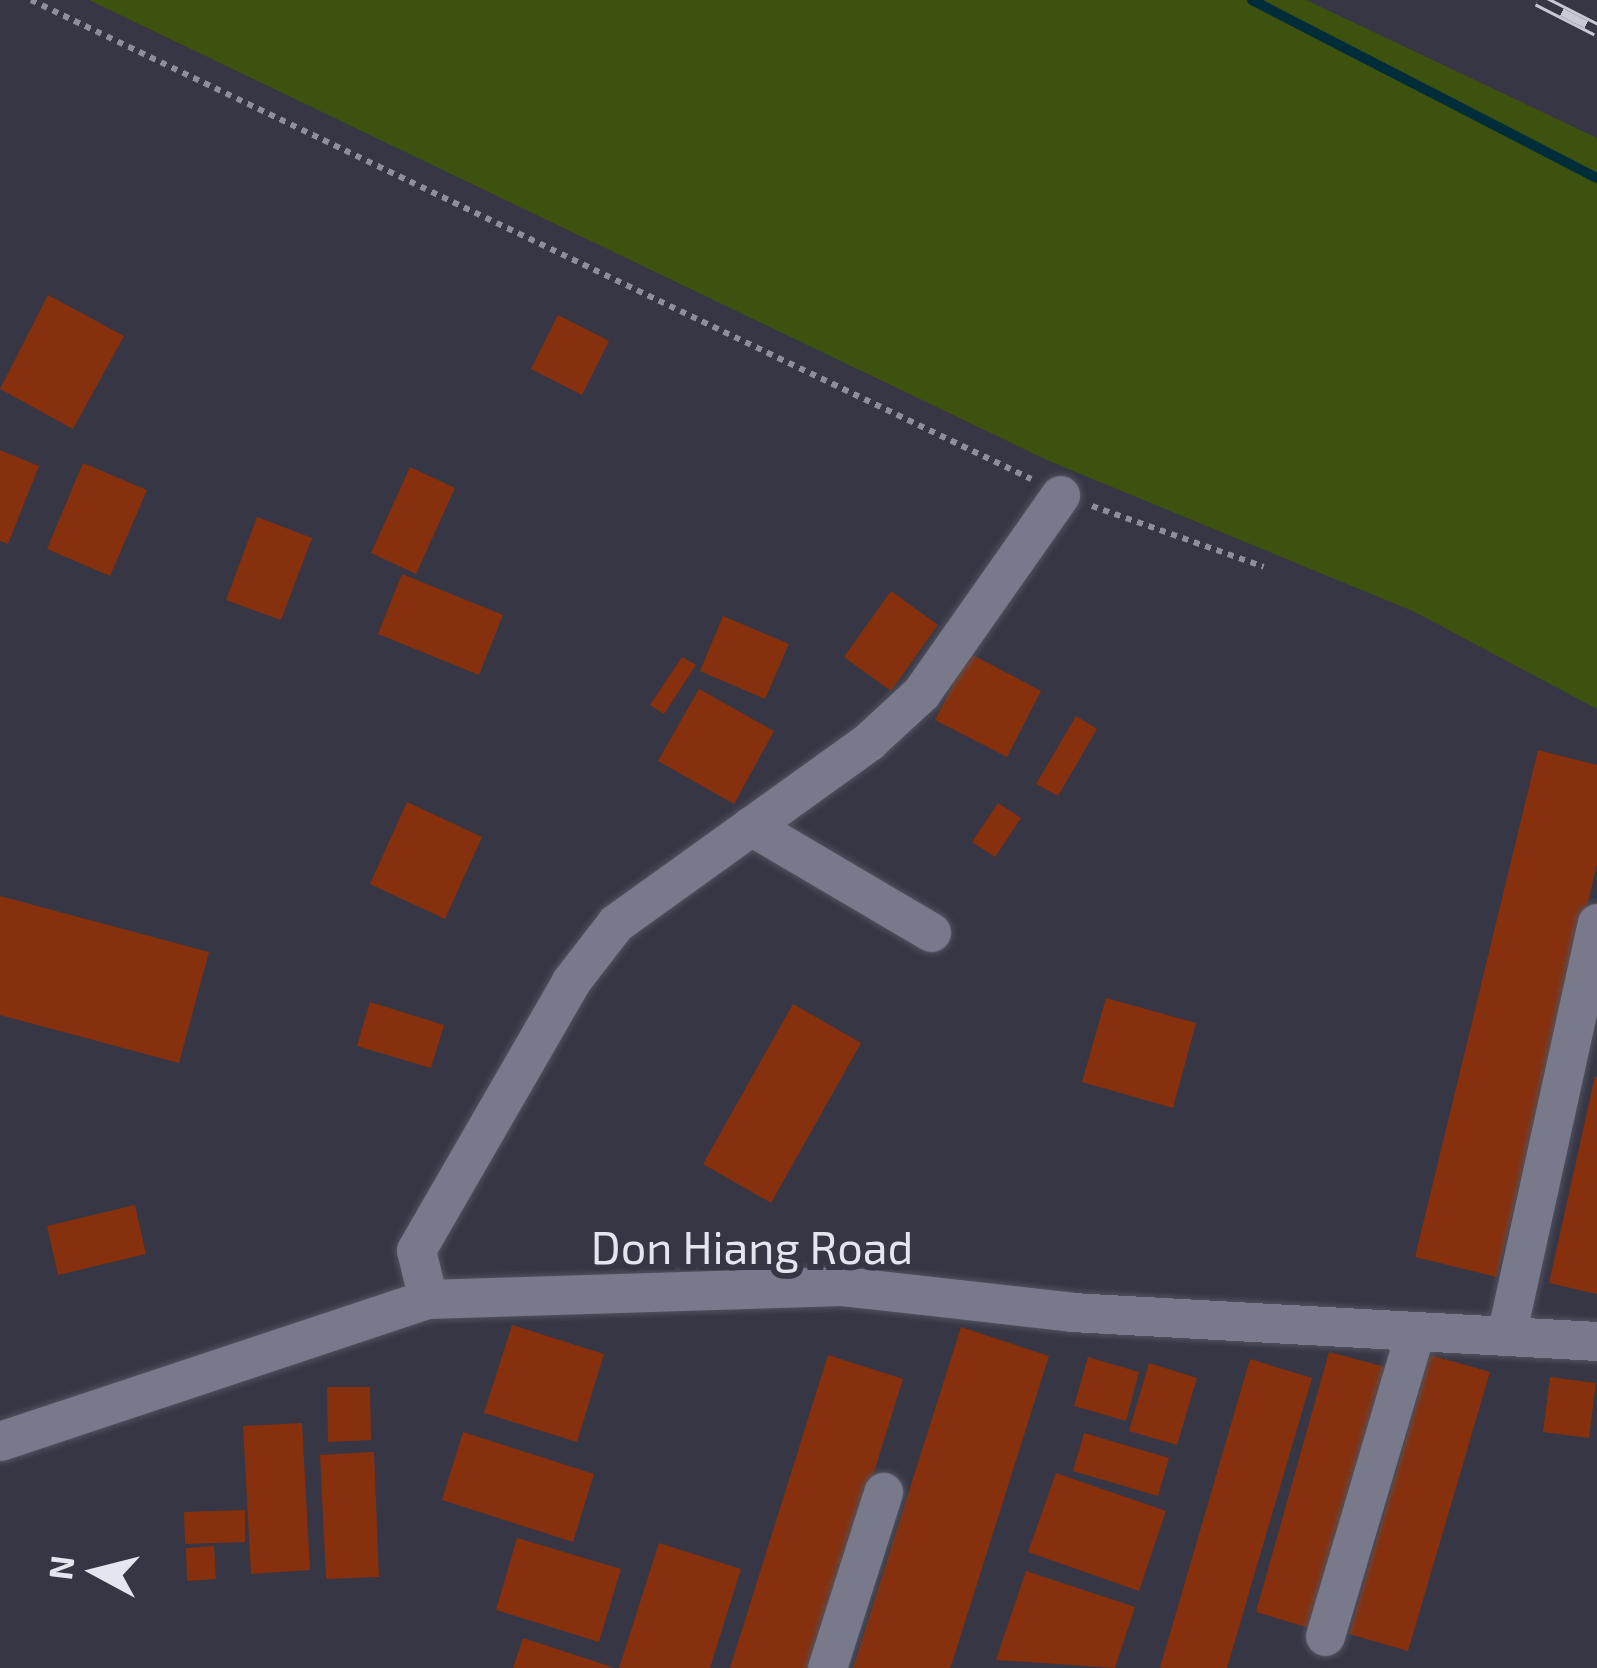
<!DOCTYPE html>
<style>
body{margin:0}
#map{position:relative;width:1597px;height:1668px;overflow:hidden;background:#363645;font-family:"Exo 2",sans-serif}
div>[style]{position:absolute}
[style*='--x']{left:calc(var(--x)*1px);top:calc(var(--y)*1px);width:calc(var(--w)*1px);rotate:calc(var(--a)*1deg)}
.green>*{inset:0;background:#3e520f}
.stream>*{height:10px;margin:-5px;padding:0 5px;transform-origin:5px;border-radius:5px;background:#012c3a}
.building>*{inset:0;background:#87300d}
.path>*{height:6px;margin-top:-3px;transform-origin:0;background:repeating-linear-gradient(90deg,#8f8f9b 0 6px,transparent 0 12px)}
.roads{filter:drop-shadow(0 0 3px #51525e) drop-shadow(0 0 3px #51525e)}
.minor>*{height:39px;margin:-19.5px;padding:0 19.5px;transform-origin:19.5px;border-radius:19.5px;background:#787a8b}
.rail>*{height:14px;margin-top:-7px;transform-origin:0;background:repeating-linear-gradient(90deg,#363645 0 27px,#c8c9d3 0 54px);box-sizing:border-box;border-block:3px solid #c8c9d3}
span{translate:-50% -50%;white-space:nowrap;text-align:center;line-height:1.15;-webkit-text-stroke:12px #363645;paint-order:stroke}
.street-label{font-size:45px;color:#e4e5ee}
.north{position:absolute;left:36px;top:1512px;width:120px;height:120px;-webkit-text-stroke:9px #363645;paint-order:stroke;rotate:277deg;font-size:33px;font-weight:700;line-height:48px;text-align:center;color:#e4e5ee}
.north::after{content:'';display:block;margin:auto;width:42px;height:54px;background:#e4e5ee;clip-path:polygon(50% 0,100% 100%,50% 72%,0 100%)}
</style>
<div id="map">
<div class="green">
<i style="clip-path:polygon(89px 0,1306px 0,1597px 138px,1597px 709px,1415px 612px,1049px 461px)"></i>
</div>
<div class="stream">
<i style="--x:1252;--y:0;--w:388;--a:27.3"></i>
</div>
<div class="building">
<i style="clip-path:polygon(48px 295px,124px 336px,73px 429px,0 389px)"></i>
<i style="clip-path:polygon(558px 315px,609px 341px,582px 395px,531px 369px)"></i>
<i style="clip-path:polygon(0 450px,39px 466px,8px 544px,0 541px)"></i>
<i style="clip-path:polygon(83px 463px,147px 490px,110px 576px,47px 549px)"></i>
<i style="clip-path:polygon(410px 467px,455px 488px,416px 574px,371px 553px)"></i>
<i style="clip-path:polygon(257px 517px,312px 538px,281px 620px,226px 600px)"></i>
<i style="clip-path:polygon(402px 574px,503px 615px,479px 675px,378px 634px)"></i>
<i style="clip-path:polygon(891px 591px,938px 625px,891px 691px,844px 657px)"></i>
<i style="clip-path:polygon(723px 616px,789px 644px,765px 699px,700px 671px)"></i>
<i style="clip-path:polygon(969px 653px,1041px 691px,1007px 757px,935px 720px)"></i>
<i style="clip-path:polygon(682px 657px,696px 665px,664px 714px,650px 705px)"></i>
<i style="clip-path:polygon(699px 689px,774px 731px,734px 804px,658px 761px)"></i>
<i style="clip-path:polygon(1076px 716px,1097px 729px,1058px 796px,1036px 784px)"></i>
<i style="clip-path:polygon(1538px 750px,1597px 765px,1597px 865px,1497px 1277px,1415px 1257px)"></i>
<i style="clip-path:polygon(407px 802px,482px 837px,445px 919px,370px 884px)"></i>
<i style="clip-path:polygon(998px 803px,1021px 818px,995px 857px,972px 842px)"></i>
<i style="clip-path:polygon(0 896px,209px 952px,179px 1063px,0 1015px)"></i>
<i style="clip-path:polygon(1106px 998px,1196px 1023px,1173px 1108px,1082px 1082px)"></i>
<i style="clip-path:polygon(370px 1002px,444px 1025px,431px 1068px,357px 1046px)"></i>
<i style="clip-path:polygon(793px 1004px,861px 1043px,771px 1203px,703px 1164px)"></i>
<i style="clip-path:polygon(1595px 1076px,1597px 1077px,1597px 1294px,1549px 1283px)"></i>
<i style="clip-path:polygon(135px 1205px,146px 1254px,58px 1275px,47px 1226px)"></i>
<i style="clip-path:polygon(512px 1325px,604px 1354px,577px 1442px,484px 1413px)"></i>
<i style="clip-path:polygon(961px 1327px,1049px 1356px,953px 1660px,950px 1668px,853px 1668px)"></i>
<i style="clip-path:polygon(1329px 1352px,1393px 1369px,1319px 1631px,1256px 1612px)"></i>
<i style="clip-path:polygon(828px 1355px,903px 1379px,813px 1668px,730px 1668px)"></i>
<i style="clip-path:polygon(1430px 1355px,1490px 1372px,1408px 1651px,1349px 1634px)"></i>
<i style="clip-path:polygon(1088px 1357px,1139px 1372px,1126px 1421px,1074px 1406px)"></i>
<i style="clip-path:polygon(1250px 1359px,1312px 1378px,1227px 1668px,1160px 1668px)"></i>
<i style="clip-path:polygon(1149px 1363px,1197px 1378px,1177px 1445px,1129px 1431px)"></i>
<i style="clip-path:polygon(1550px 1377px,1596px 1383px,1589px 1438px,1543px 1432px)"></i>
<i style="clip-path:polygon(327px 1387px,370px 1387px,371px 1440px,328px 1442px)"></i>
<i style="clip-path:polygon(302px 1423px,310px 1570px,251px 1574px,243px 1426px)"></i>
<i style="clip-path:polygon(463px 1432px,594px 1474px,573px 1542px,442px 1500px)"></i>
<i style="clip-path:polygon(1084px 1433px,1169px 1458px,1158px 1496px,1073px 1471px)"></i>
<i style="clip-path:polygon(374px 1452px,379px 1577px,326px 1579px,320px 1455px)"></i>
<i style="clip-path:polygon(1056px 1473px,1166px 1511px,1139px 1591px,1028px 1552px)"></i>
<i style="clip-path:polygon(245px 1510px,245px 1542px,185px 1544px,184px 1512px)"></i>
<i style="clip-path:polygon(517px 1538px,621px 1569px,599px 1642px,496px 1610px)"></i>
<i style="clip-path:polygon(659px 1543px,741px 1569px,710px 1668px,619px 1668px)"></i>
<i style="clip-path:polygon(214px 1546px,216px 1579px,187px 1581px,186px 1548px)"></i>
<i style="clip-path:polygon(1026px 1571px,1135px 1607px,1115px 1668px,996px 1660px)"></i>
<i style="clip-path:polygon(523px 1638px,612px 1667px,612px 1668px,513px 1668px)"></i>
</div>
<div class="path">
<i style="--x:31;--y:0;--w:1109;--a:25.59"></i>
<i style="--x:1092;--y:506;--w:182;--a:19.5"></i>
</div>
<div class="roads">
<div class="minor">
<i style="--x:751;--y:826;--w:209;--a:30.5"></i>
<i style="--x:428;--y:1299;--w:50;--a:-103.8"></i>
<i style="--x:416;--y:1250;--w:310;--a:-60"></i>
<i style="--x:571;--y:981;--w:73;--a:-52.2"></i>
<i style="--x:616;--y:923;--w:312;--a:-35.7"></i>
<i style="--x:869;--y:741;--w:71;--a:-42.7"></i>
<i style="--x:921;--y:693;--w:242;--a:-54.9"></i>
<i style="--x:1506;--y:1336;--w:423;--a:-77.6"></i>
<i style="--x:0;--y:1441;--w:451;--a:-18.4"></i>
<i style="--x:428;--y:1299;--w:414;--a:-1.8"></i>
<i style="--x:842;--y:1286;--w:231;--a:6.4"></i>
<i style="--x:1072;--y:1312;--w:526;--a:3.16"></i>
<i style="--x:1325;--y:1636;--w:316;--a:-73.5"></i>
<i style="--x:827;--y:1668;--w:185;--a:-72.3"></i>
</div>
</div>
<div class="rail">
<i style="--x:1538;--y:0;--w:66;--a:27"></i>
</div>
<div class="street-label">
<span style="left:752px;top:1247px">Don Hiang Road</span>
</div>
<div class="north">N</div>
</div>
